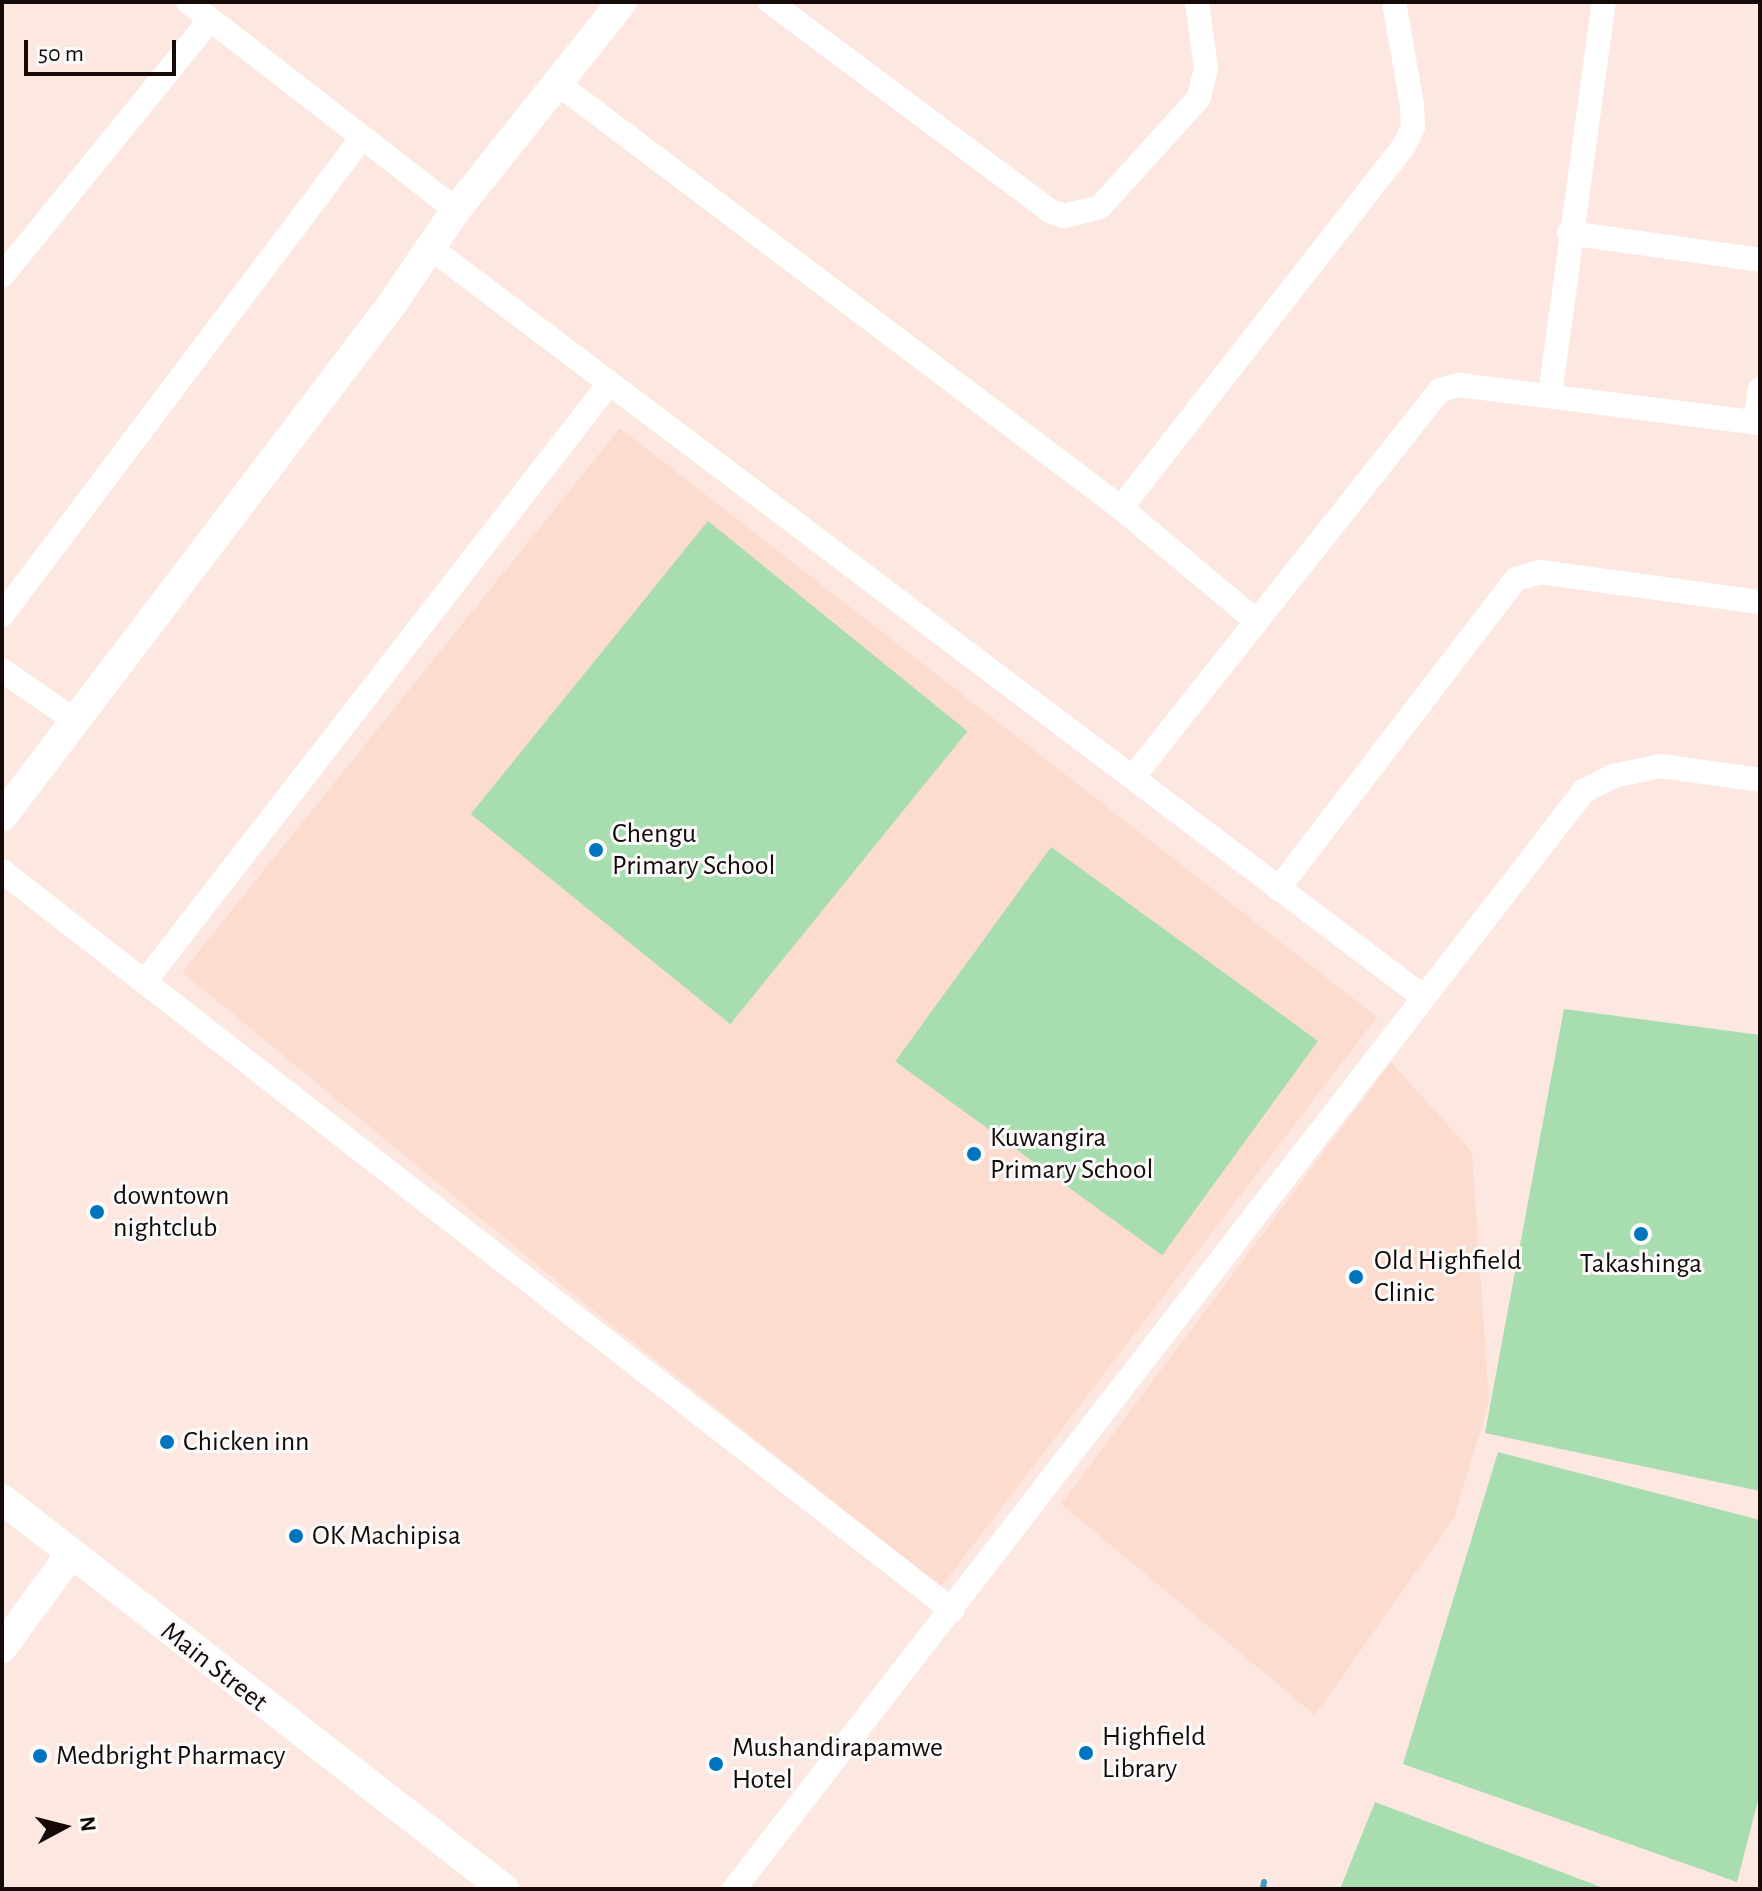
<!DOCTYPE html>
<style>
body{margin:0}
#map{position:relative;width:1762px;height:1891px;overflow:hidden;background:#fde8e1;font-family:"Alegreya Sans",sans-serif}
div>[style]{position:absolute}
.built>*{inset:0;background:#fddcd0}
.green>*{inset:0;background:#a7ddaf;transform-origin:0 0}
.stream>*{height:6px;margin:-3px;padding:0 3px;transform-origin:3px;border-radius:3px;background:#3d9bc1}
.minor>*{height:24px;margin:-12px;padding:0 12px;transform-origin:12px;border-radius:12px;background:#fff}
.tertiary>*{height:30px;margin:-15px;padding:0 15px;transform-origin:15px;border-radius:15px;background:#fff}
.dots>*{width:22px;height:22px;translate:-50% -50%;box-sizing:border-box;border:4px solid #fafafa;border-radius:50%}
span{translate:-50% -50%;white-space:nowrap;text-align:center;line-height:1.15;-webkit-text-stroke:6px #fafafa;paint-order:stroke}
.poi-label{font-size:28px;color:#150a07}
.left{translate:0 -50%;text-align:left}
.street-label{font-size:28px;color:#150a07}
.frame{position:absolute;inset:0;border:4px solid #150a07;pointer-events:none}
.north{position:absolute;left:24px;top:1787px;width:80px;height:80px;-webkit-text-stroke:6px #fafafa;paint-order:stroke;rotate:83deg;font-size:22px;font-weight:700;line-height:32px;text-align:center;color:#150a07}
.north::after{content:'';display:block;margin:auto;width:28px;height:36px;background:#150a07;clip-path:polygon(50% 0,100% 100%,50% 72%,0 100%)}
.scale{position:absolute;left:24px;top:40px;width:152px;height:36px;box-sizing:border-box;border:4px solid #150a07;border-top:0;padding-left:10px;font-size:24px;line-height:28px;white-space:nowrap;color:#150a07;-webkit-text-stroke:6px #fafafa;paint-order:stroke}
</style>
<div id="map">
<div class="built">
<i style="clip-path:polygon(620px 428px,1377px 1017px,941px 1587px,570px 1292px,182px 972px)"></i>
<i style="clip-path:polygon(1391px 1062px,1472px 1152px,1489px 1401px,1454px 1518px,1315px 1715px,1061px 1504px)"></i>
</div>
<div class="green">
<i style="left:708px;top:521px;width:334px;height:377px;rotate:39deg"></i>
<i style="left:1051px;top:847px;width:330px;height:265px;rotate:36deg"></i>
<i style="clip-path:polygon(1564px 1009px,1760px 1035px,1760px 1491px,1485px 1433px)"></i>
<i style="clip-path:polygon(1498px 1452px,1760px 1520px,1760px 1793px,1737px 1882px,1403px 1764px)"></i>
<i style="clip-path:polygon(1375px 1802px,1606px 1889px,1340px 1889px)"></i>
</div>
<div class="stream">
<i style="left:1263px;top:1889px;width:7px;rotate:-82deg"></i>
</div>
<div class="minor">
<i style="left:188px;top:2px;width:339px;rotate:37.8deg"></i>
<i style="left:770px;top:2px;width:352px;rotate:36.7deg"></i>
<i style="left:1052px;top:212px;width:13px;rotate:18deg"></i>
<i style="left:1064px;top:216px;width:37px;rotate:-14deg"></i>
<i style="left:1100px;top:207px;width:147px;rotate:-47.8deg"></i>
<i style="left:1199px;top:98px;width:31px;rotate:-77deg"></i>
<i style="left:1206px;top:68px;width:67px;rotate:-97.8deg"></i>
<i style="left:557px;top:83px;width:706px;rotate:37deg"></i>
<i style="left:1121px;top:508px;width:175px;rotate:39.9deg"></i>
<i style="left:1569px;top:233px;width:193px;rotate:8deg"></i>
<i style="left:432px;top:249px;width:1240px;rotate:37.04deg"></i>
<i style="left:2px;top:276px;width:330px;rotate:-50.9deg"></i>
<i style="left:1550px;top:395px;width:397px;rotate:-82.2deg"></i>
<i style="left:1755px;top:423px;width:34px;rotate:-82deg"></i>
<i style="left:1121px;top:508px;width:459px;rotate:-52deg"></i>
<i style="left:1404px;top:146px;width:21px;rotate:-65deg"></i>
<i style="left:1413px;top:127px;width:22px;rotate:-93deg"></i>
<i style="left:1412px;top:105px;width:105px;rotate:-99.9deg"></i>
<i style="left:2px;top:615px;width:596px;rotate:-52.98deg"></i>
<i style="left:2px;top:670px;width:88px;rotate:34.8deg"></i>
<i style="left:1134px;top:776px;width:493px;rotate:-51.6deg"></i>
<i style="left:1440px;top:390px;width:20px;rotate:-15deg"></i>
<i style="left:1459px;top:385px;width:303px;rotate:7.2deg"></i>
<i style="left:2px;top:871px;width:1204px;rotate:37.88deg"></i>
<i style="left:1278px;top:889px;width:391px;rotate:-52.5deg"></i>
<i style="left:1516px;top:579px;width:25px;rotate:-16deg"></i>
<i style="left:1540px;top:572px;width:222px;rotate:7.8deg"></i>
<i style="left:146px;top:980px;width:753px;rotate:-52.17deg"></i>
<i style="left:734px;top:1889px;width:1389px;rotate:-52.26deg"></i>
<i style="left:1584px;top:791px;width:33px;rotate:-27deg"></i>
<i style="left:1613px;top:776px;width:49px;rotate:-11.8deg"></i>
<i style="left:1661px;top:766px;width:100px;rotate:8deg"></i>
</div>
<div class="tertiary">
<i style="left:2px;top:817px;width:644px;rotate:-52.76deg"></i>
<i style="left:392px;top:304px;width:114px;rotate:-55.8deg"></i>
<i style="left:456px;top:210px;width:266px;rotate:-51.4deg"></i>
<i style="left:2px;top:1499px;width:636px;rotate:37.84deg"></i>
<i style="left:2px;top:1648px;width:115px;rotate:-53.8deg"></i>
</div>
<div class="dots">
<i style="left:596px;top:850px;background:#0075bf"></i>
<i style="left:974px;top:1154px;background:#0075bf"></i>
<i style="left:97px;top:1212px;background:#0075bf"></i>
<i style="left:1641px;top:1234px;background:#0075bf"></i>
<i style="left:1356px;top:1277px;background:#0075bf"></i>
<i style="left:167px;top:1442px;background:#0075bf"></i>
<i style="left:296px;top:1536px;background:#0075bf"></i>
<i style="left:1086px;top:1753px;background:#0075bf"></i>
<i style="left:40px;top:1756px;background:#0075bf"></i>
<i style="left:716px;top:1764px;background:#0075bf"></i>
</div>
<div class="poi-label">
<span class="left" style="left:612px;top:850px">Chengu<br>Primary School</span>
<span class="left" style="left:990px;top:1154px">Kuwangira<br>Primary School</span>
<span class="left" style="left:113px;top:1212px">downtown<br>nightclub</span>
<span class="left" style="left:1374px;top:1277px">Old Highfield<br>Clinic</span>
<span style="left:1641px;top:1264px">Takashinga</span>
<span class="left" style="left:183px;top:1442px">Chicken inn</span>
<span class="left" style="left:312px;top:1536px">OK Machipisa</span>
<span class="left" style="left:1102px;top:1753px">Highfield<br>Library</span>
<span class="left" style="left:732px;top:1764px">Mushandirapamwe<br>Hotel</span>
<span class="left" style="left:56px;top:1756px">Medbright Pharmacy</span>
</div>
<div class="street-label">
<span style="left:214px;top:1667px;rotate:38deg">Main Street</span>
</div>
<div class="frame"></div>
<div class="north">N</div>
<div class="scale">50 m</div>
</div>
